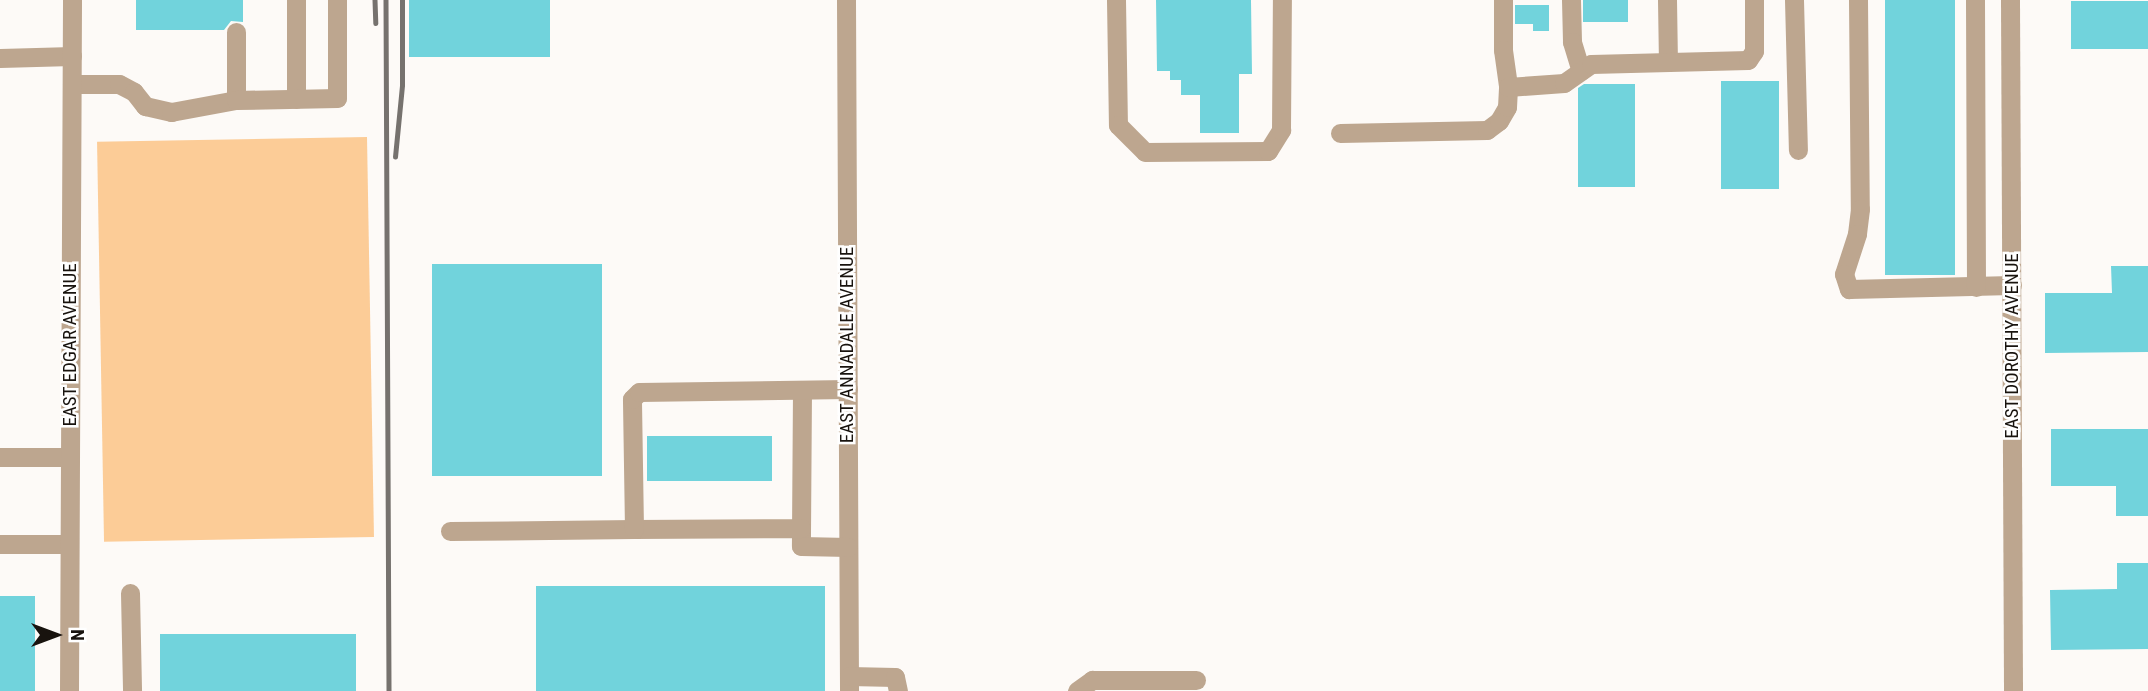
<!DOCTYPE html>
<style>
body{margin:0}
#map{position:relative;width:2148px;height:691px;overflow:hidden;background:#fdfaf7;font-family:"Roboto Condensed",sans-serif}
div>[style]{position:absolute}
.green>*{inset:0;background:#fccc97;transform-origin:0 0}
.building>*{inset:0;background:#71d3dc;transform-origin:0 0}
.minor>*{height:19px;margin:-9.5px;padding:0 9.5px;transform-origin:9.5px;border-radius:9.5px;background:#bda68f}
.rail>*{height:4.5px;margin:-2.25px;padding:0 2.25px;transform-origin:2.25px;border-radius:2.25px;background:#76726e}
span{translate:-50% -50%;white-space:nowrap;text-align:center;line-height:1.15;-webkit-text-stroke:5px #fff;paint-order:stroke}
.street-label{font-size:19px;color:#18130e}
.north{position:absolute;left:21px;top:600px;width:70px;height:70px;-webkit-text-stroke:5px #fff;paint-order:stroke;rotate:90deg;font-size:19px;font-weight:700;line-height:28px;text-align:center;color:#18130e}
.north::after{content:'';display:block;margin:auto;width:24px;height:32px;background:#18130e;clip-path:polygon(50% 0,100% 100%,50% 72%,0 100%)}
</style>
<div id="map">
<div class="green">
<i style="left:367px;top:137px;width:400px;height:270px;rotate:89deg"></i>
</div>
<div class="building">
<i style="clip-path:polygon(136px 0,243px 0,243px 22px,231px 21px,224px 30px,136px 30px)"></i>
<i style="left:409px;top:0;width:141px;height:57px"></i>
<i style="clip-path:polygon(1156px 0,1251px 0,1252px 74px,1239px 74px,1239px 133px,1200px 133px,1200px 95px,1181px 95px,1181px 80px,1170px 80px,1170px 71px,1157px 71px)"></i>
<i style="left:1583px;top:0;width:45px;height:22px"></i>
<i style="left:1885px;top:0;width:70px;height:275px"></i>
<i style="left:2071px;top:1px;width:77px;height:48px"></i>
<i style="clip-path:polygon(1515px 5px,1549px 5px,1549px 31px,1533px 31px,1533px 24px,1515px 24px)"></i>
<i style="left:1721px;top:81px;width:58px;height:108px"></i>
<i style="clip-path:polygon(1584px 84px,1635px 84px,1635px 187px,1578px 187px,1578px 88px)"></i>
<i style="left:602px;top:264px;width:212px;height:170px;rotate:90deg"></i>
<i style="clip-path:polygon(2111px 266px,2148px 266px,2148px 352px,2045px 353px,2045px 293px,2112px 293px)"></i>
<i style="clip-path:polygon(2051px 429px,2148px 429px,2148px 516px,2116px 516px,2116px 486px,2051px 486px)"></i>
<i style="left:647px;top:436px;width:125px;height:45px"></i>
<i style="clip-path:polygon(2117px 563px,2148px 563px,2148px 649px,2051px 650px,2050px 590px,2117px 589px)"></i>
<i style="left:825px;top:586px;width:105px;height:289px;rotate:90deg"></i>
<i style="left:0;top:596px;width:35px;height:95px"></i>
<i style="left:356px;top:634px;width:57px;height:196px;rotate:90deg"></i>
</div>
<div class="minor">
<i style="left:296px;top:0;width:99px;rotate:90deg"></i>
<i style="left:846px;top:0;width:691px;rotate:89.75deg"></i>
<i style="left:1116px;top:0;width:125px;rotate:89.1deg"></i>
<i style="left:1118px;top:125px;width:38px;rotate:45deg"></i>
<i style="left:1145px;top:152px;width:123px;rotate:-0.5deg"></i>
<i style="left:1268px;top:151px;width:25px;rotate:-58deg"></i>
<i style="left:1281px;top:130px;width:130px;rotate:-89.6deg"></i>
<i style="left:1503px;top:0;width:50px;rotate:90deg"></i>
<i style="left:1503px;top:50px;width:37px;rotate:82deg"></i>
<i style="left:1571px;top:0;width:42px;rotate:88.6deg"></i>
<i style="left:1572px;top:42px;width:30px;rotate:73deg"></i>
<i style="left:1667px;top:0;width:62px;rotate:89.1deg"></i>
<i style="left:1794px;top:0;width:150px;rotate:88.5deg"></i>
<i style="left:1858px;top:0;width:209px;rotate:89.5deg"></i>
<i style="left:1860px;top:209px;width:25px;rotate:97deg"></i>
<i style="left:1857px;top:234px;width:42px;rotate:108deg"></i>
<i style="left:1844px;top:274px;width:16px;rotate:72deg"></i>
<i style="left:1849px;top:289px;width:163px;rotate:-1.4deg"></i>
<i style="left:1975px;top:0;width:287px;rotate:89.8deg"></i>
<i style="left:2010px;top:0;width:691px;rotate:89.75deg"></i>
<i style="left:236px;top:32px;width:68px;rotate:90deg"></i>
<i style="left:0;top:58px;width:72px;rotate:-1.6deg"></i>
<i style="left:72px;top:84px;width:47px"></i>
<i style="left:119px;top:84px;width:17px;rotate:28deg"></i>
<i style="left:134px;top:92px;width:18px;rotate:52deg"></i>
<i style="left:145px;top:106px;width:27px;rotate:13deg"></i>
<i style="left:171px;top:112px;width:66px;rotate:-10.5deg"></i>
<i style="left:236px;top:100px;width:101px;rotate:-1.1deg"></i>
<i style="left:337px;top:98px;width:98px;rotate:-90deg"></i>
<i style="left:1340px;top:133px;width:147px;rotate:-1.2deg"></i>
<i style="left:1487px;top:130px;width:15px;rotate:-37deg"></i>
<i style="left:1499px;top:121px;width:16px;rotate:-60deg"></i>
<i style="left:1507px;top:107px;width:20px;rotate:-87deg"></i>
<i style="left:1508px;top:87px;width:56px;rotate:-4.1deg"></i>
<i style="left:1564px;top:83px;width:33px;rotate:-35deg"></i>
<i style="left:1591px;top:64px;width:157px;rotate:-1.5deg"></i>
<i style="left:1748px;top:60px;width:11px;rotate:-56deg"></i>
<i style="left:1754px;top:51px;width:51px;rotate:-90deg"></i>
<i style="left:802px;top:390px;width:156px;rotate:90.4deg"></i>
<i style="left:801px;top:546px;width:47px;rotate:1.2deg"></i>
<i style="left:0;top:457px;width:70px"></i>
<i style="left:634px;top:529px;width:167px;rotate:-0.3deg"></i>
<i style="left:450px;top:531px;width:184px;rotate:-0.6deg"></i>
<i style="left:634px;top:529px;width:130px;rotate:-90.9deg"></i>
<i style="left:632px;top:399px;width:10px;rotate:-45deg"></i>
<i style="left:639px;top:392px;width:209px;rotate:-0.8deg"></i>
<i style="left:0;top:544px;width:69px"></i>
<i style="left:130px;top:593px;width:98px;rotate:88.8deg"></i>
<i style="left:849px;top:676px;width:46px;rotate:1.2deg"></i>
<i style="left:895px;top:677px;width:14px;rotate:78deg"></i>
<i style="left:69px;top:691px;width:691px;rotate:-89.75deg"></i>
<i style="left:1077px;top:691px;width:19px;rotate:-36deg"></i>
<i style="left:1092px;top:680px;width:104px"></i>
</div>
<div class="rail">
<i style="left:375px;top:0;width:23px;rotate:88deg"></i>
<i style="left:386px;top:0;width:691px;rotate:89.75deg"></i>
<i style="left:395px;top:157px;width:72px;rotate:-84.4deg"></i>
<i style="left:402px;top:85px;width:85px;rotate:-90deg"></i>
</div>
<div class="street-label">
<span style="left:70px;top:345px;rotate:-90deg">EAST EDGAR AVENUE</span>
<span style="left:847px;top:345px;rotate:-90deg">EAST ANNADALE AVENUE</span>
<span style="left:2012px;top:346px;rotate:-90deg">EAST DOROTHY AVENUE</span>
</div>
<div class="north">N</div>
</div>
